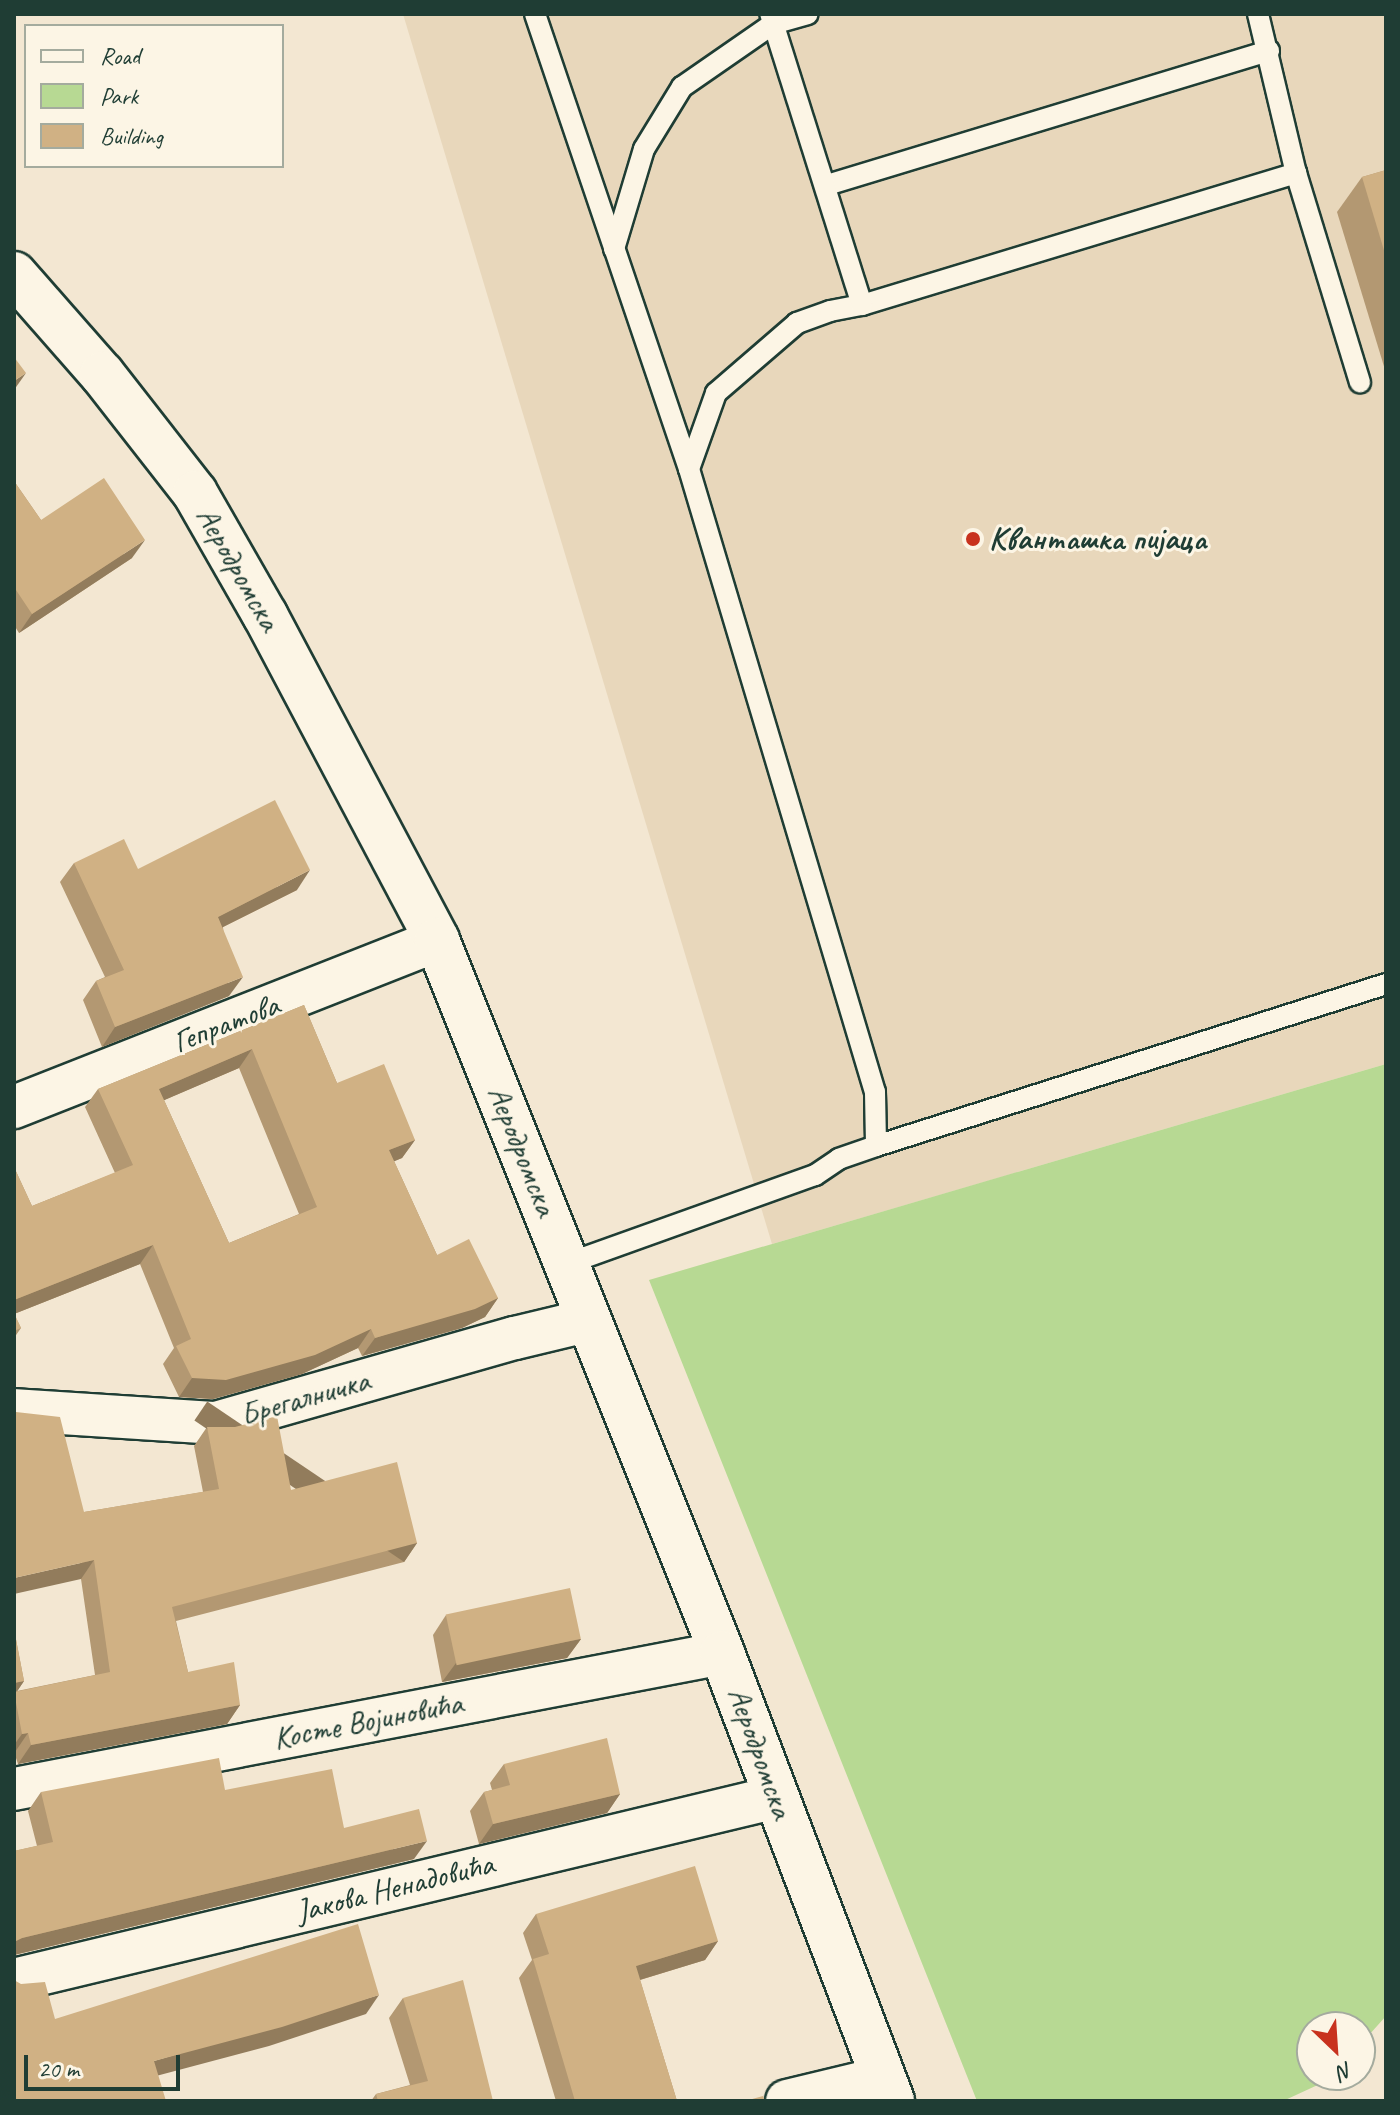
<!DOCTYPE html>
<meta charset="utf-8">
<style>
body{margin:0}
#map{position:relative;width:1400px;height:2115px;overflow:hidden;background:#f3e7d2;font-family:Caveat,sans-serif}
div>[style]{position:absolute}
.built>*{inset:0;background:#e8d7bb}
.green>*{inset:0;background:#b7d993}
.roads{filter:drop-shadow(2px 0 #1f3d34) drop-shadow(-2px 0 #1f3d34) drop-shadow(0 2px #1f3d34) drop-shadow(0 -2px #1f3d34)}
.lane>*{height:20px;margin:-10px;padding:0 10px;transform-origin:10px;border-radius:10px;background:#fcf5e5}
.street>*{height:42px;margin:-21px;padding:0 21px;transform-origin:21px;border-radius:21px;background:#fcf5e5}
.secondary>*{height:44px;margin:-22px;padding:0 22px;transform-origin:22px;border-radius:22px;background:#fcf5e5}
.wall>*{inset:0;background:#b39872}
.shaded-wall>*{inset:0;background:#927c5c;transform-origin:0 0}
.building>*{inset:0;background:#d0b184;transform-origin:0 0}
.dots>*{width:22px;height:22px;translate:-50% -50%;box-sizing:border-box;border:4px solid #fcf5e5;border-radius:50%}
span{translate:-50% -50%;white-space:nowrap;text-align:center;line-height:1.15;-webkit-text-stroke:6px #fcf5e5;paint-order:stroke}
.poi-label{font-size:32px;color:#1f3d34;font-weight:700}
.left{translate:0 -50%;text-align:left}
.street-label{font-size:32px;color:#1f3d34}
.frame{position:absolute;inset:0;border:16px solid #1f3d34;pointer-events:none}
.legend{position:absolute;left:24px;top:24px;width:260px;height:144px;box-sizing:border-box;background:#fcf5e5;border:2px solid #a4ab9e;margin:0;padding:10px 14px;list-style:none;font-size:24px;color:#1f3d34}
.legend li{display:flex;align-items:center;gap:16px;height:40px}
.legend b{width:40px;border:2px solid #a4ab9e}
.north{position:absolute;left:1296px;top:2011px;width:80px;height:80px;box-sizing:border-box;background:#fcf5e5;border:2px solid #a4ab9e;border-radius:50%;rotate:155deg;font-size:22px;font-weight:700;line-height:32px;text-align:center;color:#1f3d34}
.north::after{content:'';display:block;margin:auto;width:28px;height:36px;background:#c8321e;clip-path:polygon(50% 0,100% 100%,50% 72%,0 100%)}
.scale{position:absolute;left:24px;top:2055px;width:156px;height:36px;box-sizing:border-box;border:4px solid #1f3d34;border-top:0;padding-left:10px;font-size:24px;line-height:28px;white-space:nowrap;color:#1f3d34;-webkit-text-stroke:6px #fcf5e5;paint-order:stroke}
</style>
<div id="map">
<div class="built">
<i style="clip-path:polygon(403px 14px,1386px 14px,1386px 1064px,772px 1244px)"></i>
</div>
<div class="green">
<i style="clip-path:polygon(1386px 1064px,1386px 2016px,1360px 2045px,1360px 2027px,1312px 2027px,1312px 2075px,1330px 2075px,1322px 2083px,1283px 2101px,977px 2101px,649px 1280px)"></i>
</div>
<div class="roads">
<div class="lane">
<i style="left:535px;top:14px;width:480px;rotate:71.3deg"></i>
<i style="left:689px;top:469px;width:650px;rotate:73.38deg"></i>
<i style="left:875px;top:1092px;width:54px;rotate:88.9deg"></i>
<i style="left:876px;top:1146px;width:39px;rotate:161deg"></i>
<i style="left:839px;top:1159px;width:29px;rotate:146deg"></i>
<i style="left:815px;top:1175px;width:263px;rotate:160.3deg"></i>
<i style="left:1258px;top:14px;width:163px;rotate:76.6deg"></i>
<i style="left:1296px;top:173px;width:219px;rotate:73deg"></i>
<i style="left:827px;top:185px;width:462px;rotate:-16.9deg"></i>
<i style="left:614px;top:249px;width:104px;rotate:-73.3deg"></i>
<i style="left:644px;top:149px;width:73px;rotate:-58.5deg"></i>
<i style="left:682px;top:87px;width:111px;rotate:-34.7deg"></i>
<i style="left:773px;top:24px;width:36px;rotate:-16deg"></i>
<i style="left:862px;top:305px;width:454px;rotate:-16.9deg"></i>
<i style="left:689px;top:469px;width:81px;rotate:-70.4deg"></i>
<i style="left:716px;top:393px;width:107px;rotate:-40.8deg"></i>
<i style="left:797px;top:323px;width:35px;rotate:-20deg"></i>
<i style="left:830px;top:311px;width:33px;rotate:-11deg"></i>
<i style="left:862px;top:305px;width:305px;rotate:-107.5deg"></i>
<i style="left:876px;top:1146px;width:535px;rotate:-17.62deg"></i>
</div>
<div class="street">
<i style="left:14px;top:1107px;width:455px;rotate:-21.5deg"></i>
<i style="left:14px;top:1410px;width:202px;rotate:3.7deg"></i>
<i style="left:216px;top:1423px;width:311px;rotate:-15.9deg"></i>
<i style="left:515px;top:1338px;width:77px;rotate:-13.5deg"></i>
<i style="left:14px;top:1789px;width:721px;rotate:-10.87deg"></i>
<i style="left:14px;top:1980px;width:784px;rotate:-13.5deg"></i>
<i style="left:787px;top:2101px;width:99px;rotate:-13.5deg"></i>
</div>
<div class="secondary">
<i style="left:14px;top:274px;width:133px;rotate:48.7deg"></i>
<i style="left:102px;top:374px;width:151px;rotate:52deg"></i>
<i style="left:195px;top:493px;width:141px;rotate:60.2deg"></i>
<i style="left:265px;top:615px;width:368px;rotate:62.1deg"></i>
<i style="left:437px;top:940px;width:768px;rotate:68.21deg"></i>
<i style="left:722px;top:1653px;width:479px;rotate:69.2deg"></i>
</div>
</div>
<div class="wall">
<i style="clip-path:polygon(1386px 170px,1386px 373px,1337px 212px,1362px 177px)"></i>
<i style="clip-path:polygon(14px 481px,41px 520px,132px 558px,19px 633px,14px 625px)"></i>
<i style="clip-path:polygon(74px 863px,138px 869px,297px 890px,223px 927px,229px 996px,102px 1047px,83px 1000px,96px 981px,105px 977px,60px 882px)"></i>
<i style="clip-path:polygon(evenodd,304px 1005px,337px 1083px,415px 1140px,402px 1158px,394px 1161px,437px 1255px,498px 1298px,485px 1317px,462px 1328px,362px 1356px,358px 1348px,302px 1374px,213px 1399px,179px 1397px,163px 1364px,174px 1348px,140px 1264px,14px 1314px,21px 1328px,14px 1338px,14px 1167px,32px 1206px,115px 1173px,85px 1107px,98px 1089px,304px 1005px,239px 1068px,299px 1214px,229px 1243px,164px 1100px,239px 1068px)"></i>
<i style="clip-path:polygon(207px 1427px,291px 1490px,417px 1543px,404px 1562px,176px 1621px,188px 1672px,240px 1705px,227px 1724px,18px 1764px,14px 1752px,14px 1629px,24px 1681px,17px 1691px,95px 1675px,81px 1579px,84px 1512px,203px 1492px,194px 1446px)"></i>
<i style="clip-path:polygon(446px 1615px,581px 1639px,567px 1658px,442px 1682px,433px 1635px)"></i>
<i style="clip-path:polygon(504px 1764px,620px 1794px,607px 1813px,479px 1844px,470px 1811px,484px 1792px,492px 1790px,490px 1783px)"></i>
<i style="clip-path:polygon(225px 1790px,344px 1828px,414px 1859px,14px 1955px,14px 1851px,37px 1846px,28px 1811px,41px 1792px)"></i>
<i style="clip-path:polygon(536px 1914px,718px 1941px,705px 1960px,640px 1980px,677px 2101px,556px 2101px,519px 1978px,532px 1960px,523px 1933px)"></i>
<i style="clip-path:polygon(403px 1998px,493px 2101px,371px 2101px,376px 2094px,410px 2085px,389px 2018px)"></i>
</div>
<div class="shaded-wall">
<i style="clip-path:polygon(26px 373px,14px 390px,14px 381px)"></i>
<i style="clip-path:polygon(145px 540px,132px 558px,19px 633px,32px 614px)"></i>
<i style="clip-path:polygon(310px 870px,297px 890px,205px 936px,218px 917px)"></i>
<i style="clip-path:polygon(243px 977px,229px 996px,102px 1047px,115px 1027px)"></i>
<i style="clip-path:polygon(252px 1049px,239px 1068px,146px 1108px,159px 1089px)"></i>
<i style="clip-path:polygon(415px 1140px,402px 1158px,376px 1169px,389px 1150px)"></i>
<i style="clip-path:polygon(153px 1245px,140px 1264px,14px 1314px,14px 1300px)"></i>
<i style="clip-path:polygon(498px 1298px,485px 1317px,462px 1328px,362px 1356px,375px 1338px)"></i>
<i style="clip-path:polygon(371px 1329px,358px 1348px,302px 1374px,213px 1399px,179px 1397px,192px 1378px)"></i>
<i style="left:417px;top:1543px;width:23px;height:253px;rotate:124deg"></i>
<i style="clip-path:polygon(94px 1560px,81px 1579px,14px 1594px,14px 1578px)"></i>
<i style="clip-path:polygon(581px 1639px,567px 1658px,442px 1682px,456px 1663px)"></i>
<i style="clip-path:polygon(24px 1681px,14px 1696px,14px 1683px)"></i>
<i style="clip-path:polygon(240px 1705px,227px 1724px,18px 1764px,31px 1745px)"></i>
<i style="clip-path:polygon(28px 1733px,15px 1752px,14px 1752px,14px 1745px,22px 1734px)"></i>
<i style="clip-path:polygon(620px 1794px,607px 1813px,479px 1844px,493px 1824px)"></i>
<i style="clip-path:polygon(427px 1841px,414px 1859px,14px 1955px,14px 1942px,22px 1938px)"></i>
<i style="clip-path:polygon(718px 1941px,705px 1960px,623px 1985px,636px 1966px)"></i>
<i style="clip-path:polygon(379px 1995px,366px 2014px,269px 2046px,141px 2080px,154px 2061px)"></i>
</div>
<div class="building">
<i style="clip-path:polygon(1386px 170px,1386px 257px,1362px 177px)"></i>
<i style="clip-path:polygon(14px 357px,26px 373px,14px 381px)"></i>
<i style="clip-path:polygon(104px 478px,145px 540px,32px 614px,14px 587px,14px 481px,41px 520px)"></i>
<i style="clip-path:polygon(275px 800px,310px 870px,218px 917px,243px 977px,115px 1027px,96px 981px,124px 970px,74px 863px,124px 839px,138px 869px)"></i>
<i style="clip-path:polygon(evenodd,304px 1005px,337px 1083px,384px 1064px,415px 1140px,389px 1150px,437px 1255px,469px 1239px,498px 1298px,475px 1309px,375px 1338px,371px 1329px,315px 1355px,226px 1380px,192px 1378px,176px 1346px,191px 1339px,153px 1245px,14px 1300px,14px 1167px,32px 1206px,133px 1165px,98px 1089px,304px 1005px,252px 1049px,317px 1207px,229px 1243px,159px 1089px,252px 1049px)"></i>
<i style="clip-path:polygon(14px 1313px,21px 1328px,14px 1331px)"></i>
<i style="clip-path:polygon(16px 1412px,60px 1417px,84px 1512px,219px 1489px,207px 1427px,235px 1427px,277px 1416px,291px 1490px,397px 1462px,417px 1543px,172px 1607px,188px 1672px,234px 1662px,240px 1705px,31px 1745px,28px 1733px,22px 1734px,14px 1692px,110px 1672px,94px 1560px,14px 1578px,14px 1413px)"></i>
<i style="left:570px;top:1588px;width:52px;height:127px;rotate:78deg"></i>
<i style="clip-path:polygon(14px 1629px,24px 1681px,14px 1683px)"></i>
<i style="clip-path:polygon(607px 1738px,620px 1794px,493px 1824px,484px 1792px,510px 1785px,504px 1764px)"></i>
<i style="clip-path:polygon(219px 1758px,225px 1790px,332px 1769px,344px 1828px,419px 1809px,427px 1841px,22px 1938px,14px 1942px,14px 1851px,53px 1842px,41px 1792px)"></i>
<i style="clip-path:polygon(695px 1866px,718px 1941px,636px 1966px,677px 2101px,575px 2101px,533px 1959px,549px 1954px,536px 1914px)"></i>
<i style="clip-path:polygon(358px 1924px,379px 1995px,282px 2027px,154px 2061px,166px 2101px,14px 2101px,14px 1980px,21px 1984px,45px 1982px,55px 2019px)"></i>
<i style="clip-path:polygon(463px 1980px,493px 2101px,378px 2101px,376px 2094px,428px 2081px,403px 1998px)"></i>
<i style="clip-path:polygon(763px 2096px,765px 2101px,745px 2101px)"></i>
</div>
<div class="dots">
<i style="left:973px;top:539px;background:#c8321e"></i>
</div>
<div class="poi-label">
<span class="left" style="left:989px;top:539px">Кванташка пијаца</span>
</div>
<div class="street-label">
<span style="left:238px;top:569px;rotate:60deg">Аеродромска</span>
<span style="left:226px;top:1024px;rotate:-21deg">Гепратова</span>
<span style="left:522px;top:1151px;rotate:68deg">Аеродромска</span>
<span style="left:305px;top:1398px;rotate:-16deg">Брегалничка</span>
<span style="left:368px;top:1721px;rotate:-11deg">Косте Војиновића</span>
<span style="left:760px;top:1753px;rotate:70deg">Аеродромска</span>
<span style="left:395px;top:1888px;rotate:-14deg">Јакова Ненадовића</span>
</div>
<div class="frame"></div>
<ul class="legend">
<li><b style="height:10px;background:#fcf5e5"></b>Road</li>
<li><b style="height:22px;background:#b7d993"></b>Park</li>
<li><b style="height:22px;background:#d0b184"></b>Building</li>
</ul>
<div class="north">N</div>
<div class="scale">20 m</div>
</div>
